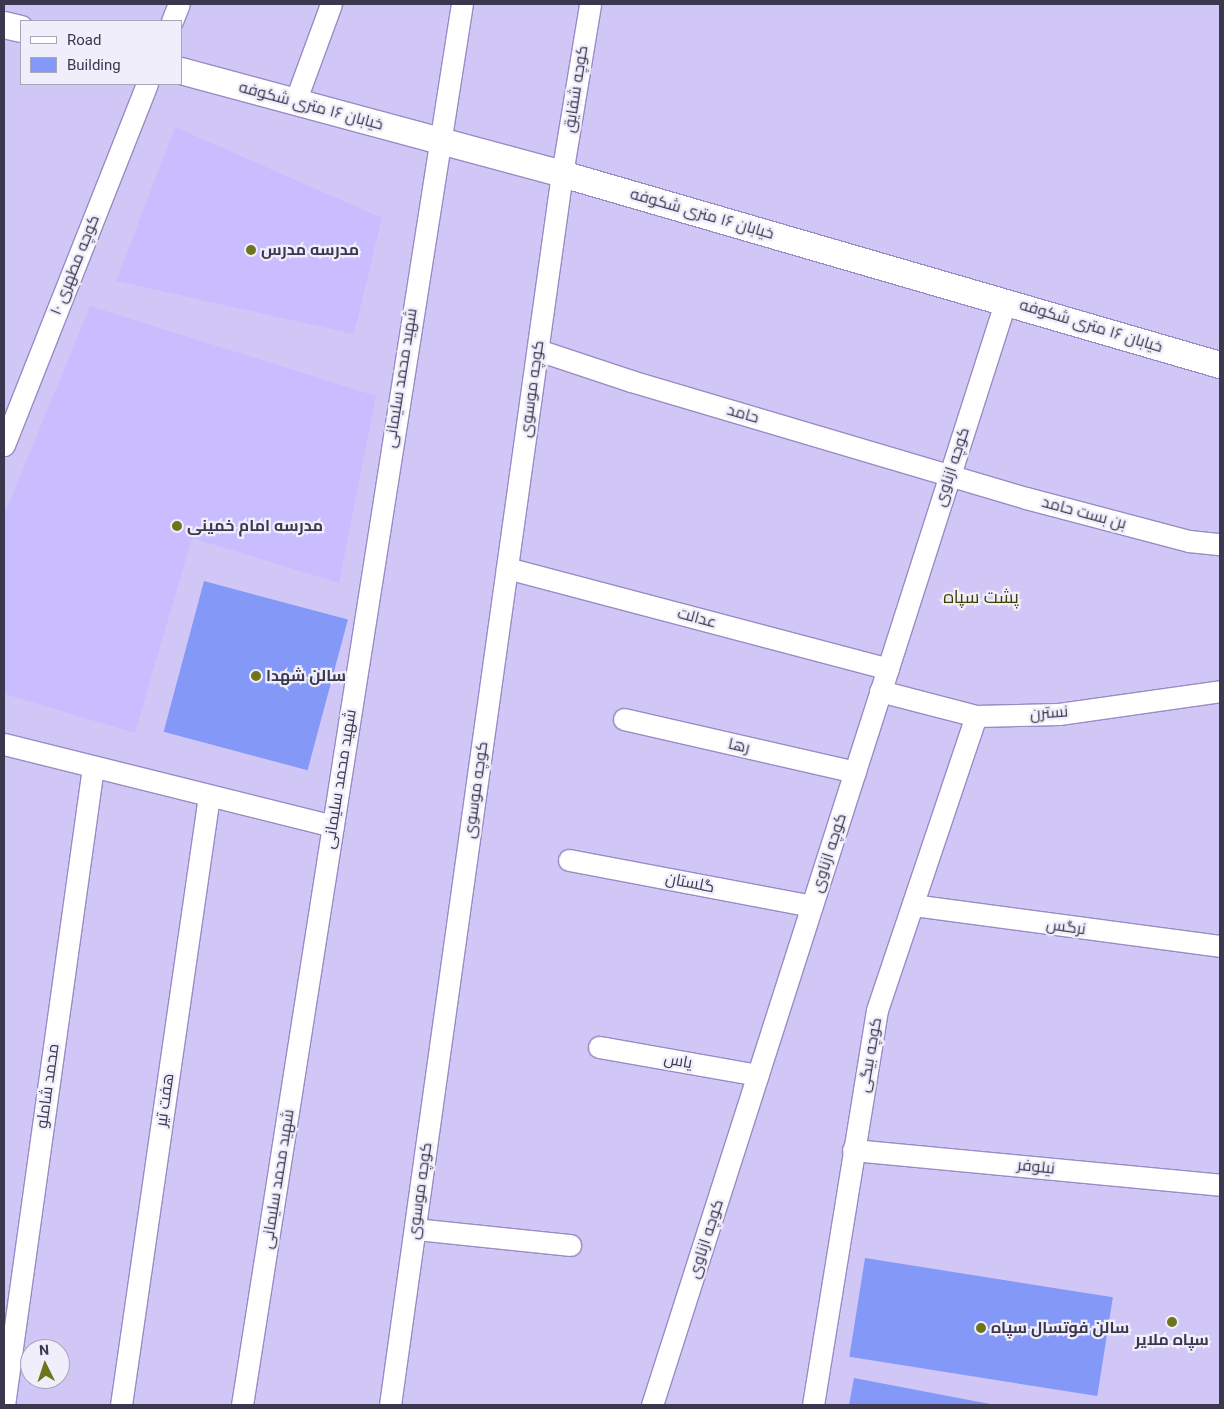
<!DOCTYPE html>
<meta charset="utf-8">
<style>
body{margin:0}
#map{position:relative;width:1224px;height:1409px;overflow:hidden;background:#d0c7f7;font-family:Roboto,Cairo,sans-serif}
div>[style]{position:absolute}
.built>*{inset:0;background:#cabdff}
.building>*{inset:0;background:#8498f7;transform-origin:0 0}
.roads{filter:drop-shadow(1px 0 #978cc4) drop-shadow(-1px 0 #978cc4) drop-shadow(0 1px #978cc4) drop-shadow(0 -1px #978cc4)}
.minor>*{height:21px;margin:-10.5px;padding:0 10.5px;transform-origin:10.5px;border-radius:10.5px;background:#fff}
.tertiary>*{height:26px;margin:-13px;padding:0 13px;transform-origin:13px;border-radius:13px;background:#fff}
.dots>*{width:14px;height:14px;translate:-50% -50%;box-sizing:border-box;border:2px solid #f0eefa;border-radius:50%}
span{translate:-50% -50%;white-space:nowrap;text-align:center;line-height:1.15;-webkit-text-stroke:4.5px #f0eefa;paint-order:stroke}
.street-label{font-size:16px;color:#3b374f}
.poi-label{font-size:16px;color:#3b374f;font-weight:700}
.left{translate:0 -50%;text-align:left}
.neighbourhood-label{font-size:18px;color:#3b3f00}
.frame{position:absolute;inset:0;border:5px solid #3b374f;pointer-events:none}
.legend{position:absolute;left:20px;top:20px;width:162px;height:65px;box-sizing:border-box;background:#f0eefa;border:1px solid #a8a5b6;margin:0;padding:6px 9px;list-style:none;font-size:15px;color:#3b374f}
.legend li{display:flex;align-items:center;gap:10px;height:25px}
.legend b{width:25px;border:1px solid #a8a5b6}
.north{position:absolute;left:20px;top:1339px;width:50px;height:50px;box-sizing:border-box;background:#f0eefa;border:1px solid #a8a5b6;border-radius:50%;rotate:356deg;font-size:14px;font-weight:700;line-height:20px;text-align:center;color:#3b374f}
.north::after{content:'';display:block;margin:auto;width:18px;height:22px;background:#6f741c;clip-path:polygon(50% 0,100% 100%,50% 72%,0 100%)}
</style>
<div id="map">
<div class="built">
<i style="clip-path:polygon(175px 127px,382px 218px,354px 334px,116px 281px)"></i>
<i style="clip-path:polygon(90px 306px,376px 396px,339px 583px,192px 538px,135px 733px,4px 694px,4px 515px)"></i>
</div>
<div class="building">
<i style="left:204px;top:581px;width:149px;height:156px;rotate:15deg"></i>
<i style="left:865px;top:1258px;width:251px;height:100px;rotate:9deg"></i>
<i style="clip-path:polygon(854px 1378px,990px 1404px,990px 1405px,849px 1405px)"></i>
</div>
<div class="roads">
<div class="minor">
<i style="left:172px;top:21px;width:18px;rotate:-68deg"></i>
<i style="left:295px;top:102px;width:104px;rotate:-69.8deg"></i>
<i style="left:538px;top:350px;width:98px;rotate:18.4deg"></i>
<i style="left:631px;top:381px;width:412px;rotate:16.5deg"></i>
<i style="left:1026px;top:498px;width:169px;rotate:14.8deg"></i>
<i style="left:1189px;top:541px;width:31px;rotate:6deg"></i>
<i style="left:4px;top:445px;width:388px;rotate:-68.4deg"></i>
<i style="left:507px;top:568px;width:394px;rotate:14.8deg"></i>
<i style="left:880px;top:691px;width:99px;rotate:14.6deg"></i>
<i style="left:976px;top:716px;width:83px;rotate:-1.4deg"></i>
<i style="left:1059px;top:714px;width:163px;rotate:-8.1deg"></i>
<i style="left:624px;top:719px;width:237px;rotate:12.9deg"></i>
<i style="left:4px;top:744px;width:339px;rotate:14deg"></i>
<i style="left:569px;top:860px;width:247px;rotate:10.7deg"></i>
<i style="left:913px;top:905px;width:310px;rotate:7.6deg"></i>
<i style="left:599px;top:1047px;width:161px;rotate:10deg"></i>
<i style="left:853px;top:1150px;width:369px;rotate:5.4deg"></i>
<i style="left:415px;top:1229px;width:156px;rotate:5.9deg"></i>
<i style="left:4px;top:1405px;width:644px;rotate:-82.06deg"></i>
<i style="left:121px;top:1405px;width:615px;rotate:-81.78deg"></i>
<i style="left:242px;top:1405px;width:1418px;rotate:-81.08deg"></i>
<i style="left:390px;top:1405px;width:1243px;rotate:-82.05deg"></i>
<i style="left:562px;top:174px;width:172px;rotate:-80.6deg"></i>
<i style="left:652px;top:1405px;width:1160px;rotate:-72.24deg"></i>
<i style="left:813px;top:1405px;width:400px;rotate:-80.8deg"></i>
<i style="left:877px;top:1010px;width:310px;rotate:-71.4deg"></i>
</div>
<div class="tertiary">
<i style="left:4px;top:25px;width:17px;rotate:13deg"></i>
<i style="left:181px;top:71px;width:395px;rotate:15.1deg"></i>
<i style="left:562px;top:174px;width:685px;rotate:16.19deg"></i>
</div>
</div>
<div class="dots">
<i style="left:251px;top:250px;background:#6f741c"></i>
<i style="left:177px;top:526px;background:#6f741c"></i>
<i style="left:256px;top:676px;background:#6f741c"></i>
<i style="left:1172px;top:1322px;background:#6f741c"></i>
<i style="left:981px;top:1328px;background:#6f741c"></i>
</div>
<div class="street-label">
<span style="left:576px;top:89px;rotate:-81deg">کوچه شقایق</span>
<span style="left:311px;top:106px;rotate:15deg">خیابان ۱۶ متری شکوفه</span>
<span style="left:702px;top:214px;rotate:16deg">خیابان ۱۶ متری شکوفه</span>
<span style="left:75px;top:265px;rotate:-68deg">کوچه مطهری ۱۰</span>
<span style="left:1091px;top:326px;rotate:17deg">خیابان ۱۶ متری شکوفه</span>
<span style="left:401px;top:378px;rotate:-81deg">شهید محمد سلیمانی</span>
<span style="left:532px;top:389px;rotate:-82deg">کوچه موسوی</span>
<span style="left:743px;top:414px;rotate:16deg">حامد</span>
<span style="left:952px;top:467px;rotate:-72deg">کوچه ازناوی</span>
<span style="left:1084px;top:513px;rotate:15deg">بن بست حامد</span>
<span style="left:697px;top:618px;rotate:15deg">عدالت</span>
<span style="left:1049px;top:713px;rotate:-4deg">نسترن</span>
<span style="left:739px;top:746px;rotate:13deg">رها</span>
<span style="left:340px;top:779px;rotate:-81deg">شهید محمد سلیمانی</span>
<span style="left:476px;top:790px;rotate:-82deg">کوچه موسوی</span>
<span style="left:829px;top:853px;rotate:-72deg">کوچه ازناوی</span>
<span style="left:690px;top:883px;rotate:11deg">گلستان</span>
<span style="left:1066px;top:927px;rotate:8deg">نرگس</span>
<span style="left:870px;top:1055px;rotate:-80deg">کوچه بیگی</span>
<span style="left:678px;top:1061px;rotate:10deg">یاس</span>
<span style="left:48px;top:1086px;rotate:-82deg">محمد شاملو</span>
<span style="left:165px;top:1100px;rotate:-82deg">هفت تیر</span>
<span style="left:1036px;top:1167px;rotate:6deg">نیلوفر</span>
<span style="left:278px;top:1179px;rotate:-81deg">شهید محمد سلیمانی</span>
<span style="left:420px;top:1191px;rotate:-82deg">کوچه موسوی</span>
<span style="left:706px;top:1239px;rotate:-72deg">کوچه ازناوی</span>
</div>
<div class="poi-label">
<span class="left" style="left:261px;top:250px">مدرسه مدرس</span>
<span class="left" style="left:187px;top:526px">مدرسه امام خمینی</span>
<span class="left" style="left:266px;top:676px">سالن شهدا</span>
<span class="left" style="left:991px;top:1328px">سالن فوتسال سپاه</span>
<span style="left:1172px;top:1340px">سپاه ملایر</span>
</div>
<div class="neighbourhood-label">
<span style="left:981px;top:597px">پشت سپاه</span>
</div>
<div class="frame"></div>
<ul class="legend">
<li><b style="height:6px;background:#fff"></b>Road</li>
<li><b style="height:14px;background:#8498f7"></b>Building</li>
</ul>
<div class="north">N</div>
</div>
